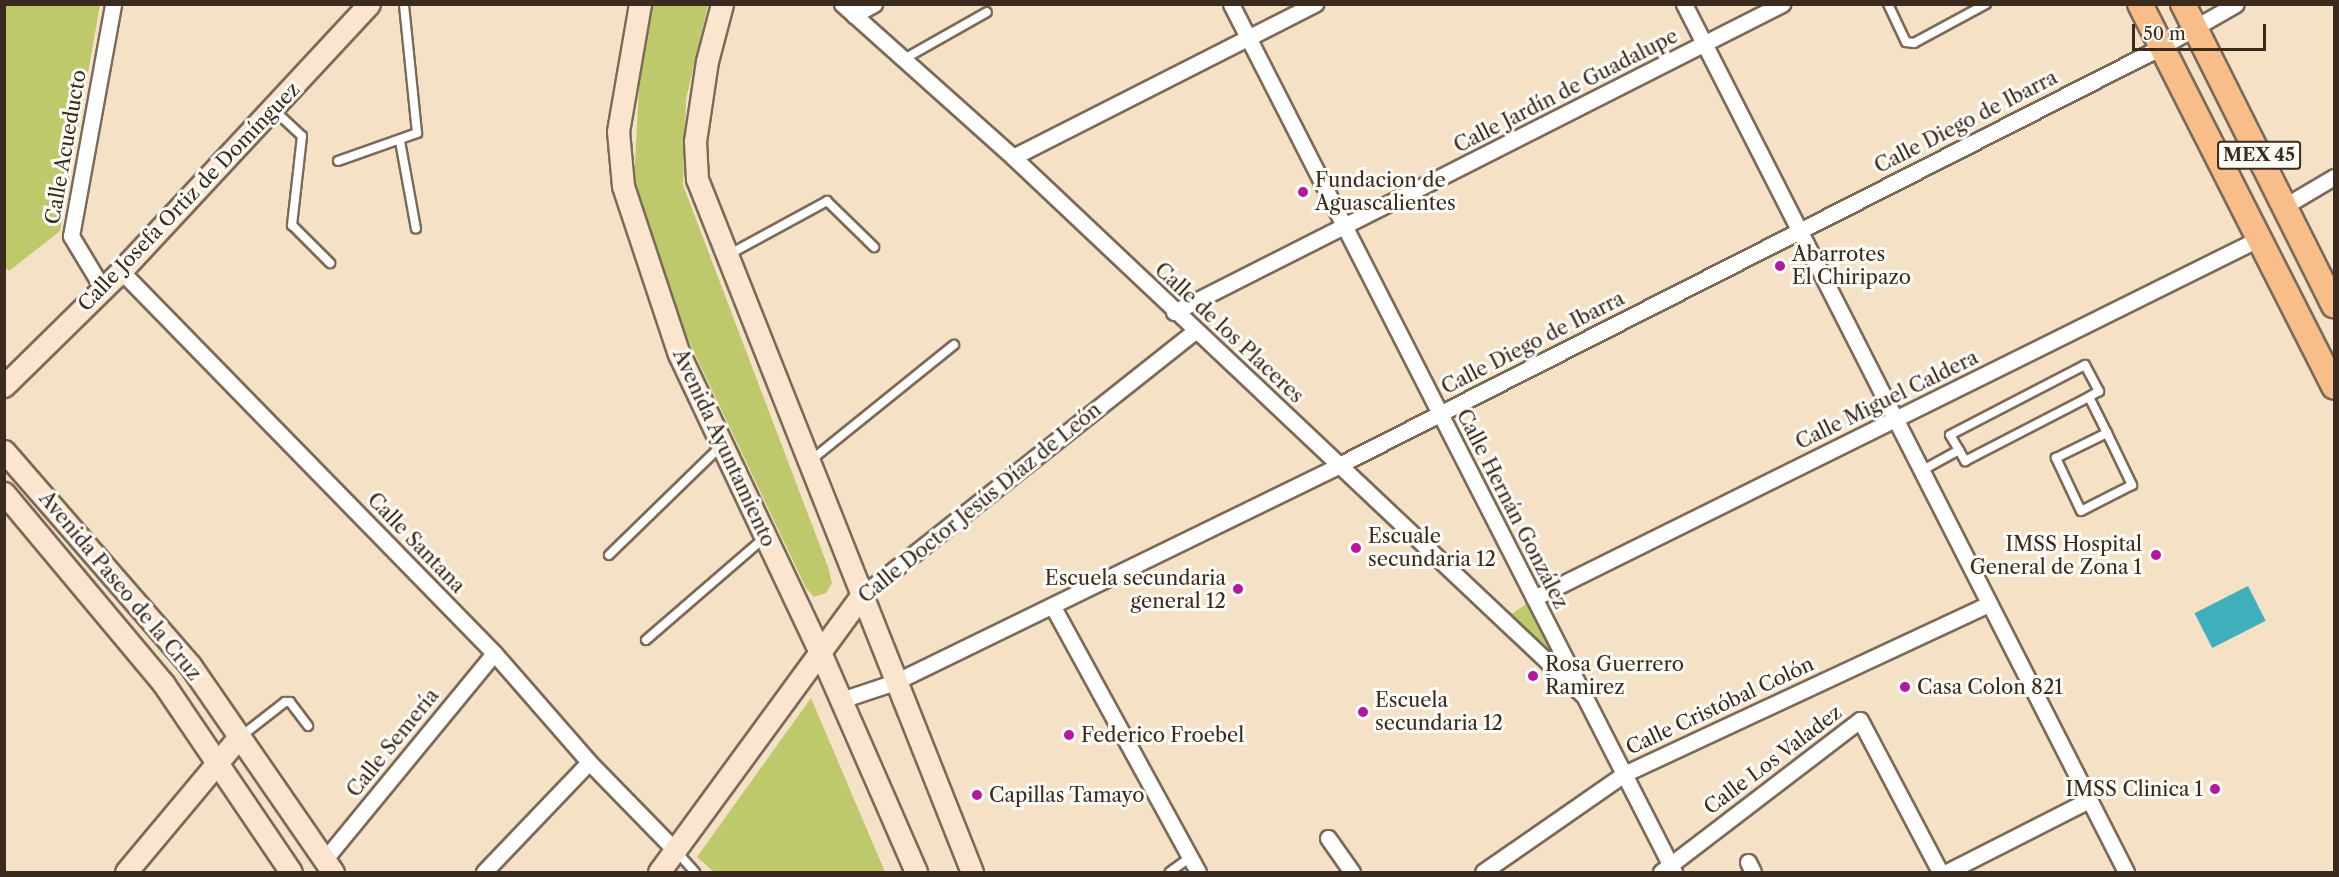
<!DOCTYPE html>
<meta charset="utf-8">
<style>
body{margin:0}
#map{position:relative;width:2339px;height:877px;overflow:hidden;background:#f5e1c6;font-family:"Libre Caslon Text",serif}
div>[style]{position:absolute}
.green>*{inset:0;background:#bdc96b}
.water>*{inset:0;background:#40afbd;transform-origin:0 0}
.roads{filter:drop-shadow(2px 0 #7c6a59) drop-shadow(-2px 0 #7c6a59) drop-shadow(0 2px #7c6a59) drop-shadow(0 -2px #7c6a59)}
.lane>*{height:8px;margin:-4px;padding:0 4px;transform-origin:4px;border-radius:4px;background:#fff}
.street>*{height:15px;margin:-7.5px;padding:0 7.5px;transform-origin:7.5px;border-radius:7.5px;background:#fff}
.secondary>*{height:21px;margin:-10.5px;padding:0 10.5px;transform-origin:10.5px;border-radius:10.5px;background:#fce5cf}
.primary>*{height:24px;margin:-12px;padding:0 12px;transform-origin:12px;border-radius:12px;background:#f8bd88}
.dots>*{width:16px;height:16px;translate:-50% -50%;box-sizing:border-box;border:3px solid #fdfcf7;border-radius:50%}
span{translate:-50% -50%;white-space:nowrap;text-align:center;line-height:1.15;-webkit-text-stroke:6px #fdfcf7;paint-order:stroke}
.shield-label span{padding:2px 4px;background:#fdfcf7;border:2px solid;border-radius:4px;-webkit-text-stroke-width:0}
.shield-label{font-size:18px;color:#3b2a1e;font-weight:700}
.street-label{font-size:20px;color:#3b2a1e}
.poi-label{font-size:20px;color:#3b2a1e}
.left{translate:0 -50%;text-align:left}
.right{translate:-100% -50%;text-align:right}
.frame{position:absolute;inset:0;border:6px solid #3b2a1e;pointer-events:none}
.scale{position:absolute;left:2132px;top:24px;width:134px;height:27px;box-sizing:border-box;border:3px solid #3b2a1e;border-top:0;padding-left:8px;font-size:18px;line-height:21px;white-space:nowrap;color:#3b2a1e;-webkit-text-stroke:4px #fdfcf7;paint-order:stroke}
</style>
<div id="map">
<div class="green">
<i style="clip-path:polygon(4px 5px,100px 5px,60px 231px,9px 271px,4px 266px)"></i>
<i style="clip-path:polygon(651px 5px,708px 5px,686px 99px,683px 185px,828px 567px,832px 583px,826px 593px,814px 597px,806px 588px,685px 333px,634px 180px,641px 53px)"></i>
<i style="clip-path:polygon(1532px 600px,1578px 688px,1509px 616px)"></i>
<i style="clip-path:polygon(811px 698px,885px 872px,714px 872px,697px 857px)"></i>
</div>
<div class="water">
<i style="left:2248px;top:586px;width:39px;height:60px;rotate:63deg"></i>
</div>
<div class="roads">
<div class="lane">
<i style="left:1888px;top:4px;width:42px;rotate:64.7deg"></i>
<i style="left:1906px;top:42px;width:8px;rotate:7deg"></i>
<i style="left:1914px;top:43px;width:82px;rotate:-28.4deg"></i>
<i style="left:904px;top:59px;width:95px;rotate:-29.5deg"></i>
<i style="left:274px;top:110px;width:38px;rotate:43deg"></i>
<i style="left:302px;top:136px;width:90px;rotate:96.4deg"></i>
<i style="left:292px;top:225px;width:54px;rotate:45deg"></i>
<i style="left:400px;top:141px;width:89px;rotate:79.7deg"></i>
<i style="left:338px;top:161px;width:84px;rotate:-19.5deg"></i>
<i style="left:417px;top:133px;width:130px;rotate:-95.8deg"></i>
<i style="left:728px;top:255px;width:113px;rotate:-28.6deg"></i>
<i style="left:827px;top:201px;width:66px;rotate:44.4deg"></i>
<i style="left:1959px;top:450px;width:13px;rotate:61deg"></i>
<i style="left:1965px;top:461px;width:140px;rotate:-27.3deg"></i>
<i style="left:810px;top:461px;width:185px;rotate:-38.9deg"></i>
<i style="left:1921px;top:471px;width:43px;rotate:-28.9deg"></i>
<i style="left:1959px;top:450px;width:17px;rotate:-121deg"></i>
<i style="left:1950px;top:435px;width:152px;rotate:-27.4deg"></i>
<i style="left:2085px;top:365px;width:30px;rotate:62deg"></i>
<i style="left:2099px;top:391px;width:12px;rotate:149deg"></i>
<i style="left:2089px;top:397px;width:40px;rotate:63.4deg"></i>
<i style="left:2107px;top:433px;width:58px;rotate:64.3deg"></i>
<i style="left:2132px;top:485px;width:57px;rotate:153deg"></i>
<i style="left:2081px;top:511px;width:59px;rotate:-115.3deg"></i>
<i style="left:2056px;top:458px;width:57px;rotate:-26.1deg"></i>
<i style="left:609px;top:555px;width:156px;rotate:-44.2deg"></i>
<i style="left:646px;top:640px;width:156px;rotate:-40.8deg"></i>
<i style="left:240px;top:737px;width:57px;rotate:-37.9deg"></i>
<i style="left:285px;top:702px;width:5px"></i>
<i style="left:290px;top:702px;width:30px;rotate:53deg"></i>
<i style="left:676px;top:851px;width:28px;rotate:48deg"></i>
<i style="left:1170px;top:872px;width:24px;rotate:-36deg"></i>
</div>
<div class="street">
<i style="left:842px;top:4px;width:229px;rotate:41.8deg"></i>
<i style="left:1013px;top:157px;width:785px;rotate:43.35deg"></i>
<i style="left:1231px;top:4px;width:975px;rotate:62.96deg"></i>
<i style="left:1684px;top:4px;width:974px;rotate:63.01deg"></i>
<i style="left:854px;top:15px;width:23px;rotate:-29deg"></i>
<i style="left:1013px;top:157px;width:339px;rotate:-26.9deg"></i>
<i style="left:2285px;top:206px;width:57px;rotate:-30.6deg"></i>
<i style="left:121px;top:271px;width:534px;rotate:45.68deg"></i>
<i style="left:494px;top:653px;width:145px;rotate:48.9deg"></i>
<i style="left:589px;top:762px;width:123px;rotate:45.7deg"></i>
<i style="left:103px;top:289px;width:62px;rotate:-121.1deg"></i>
<i style="left:71px;top:236px;width:236px;rotate:-79.7deg"></i>
<i style="left:1174px;top:312px;width:682px;rotate:-26.87deg"></i>
<i style="left:862px;top:595px;width:426px;rotate:-38.4deg"></i>
<i style="left:1534px;top:598px;width:808px;rotate:-26.37deg"></i>
<i style="left:1053px;top:607px;width:302px;rotate:61.3deg"></i>
<i style="left:841px;top:700px;width:57px;rotate:-18.4deg"></i>
<i style="left:895px;top:682px;width:494px;rotate:-26deg"></i>
<i style="left:1339px;top:465px;width:922px;rotate:-26.95deg"></i>
<i style="left:2161px;top:47px;width:86px;rotate:-29.8deg"></i>
<i style="left:1328px;top:838px;width:42px;rotate:54.8deg"></i>
<i style="left:325px;top:859px;width:266px;rotate:-50.6deg"></i>
<i style="left:1748px;top:862px;width:11px;rotate:63deg"></i>
<i style="left:484px;top:872px;width:152px;rotate:-46.3deg"></i>
<i style="left:1483px;top:872px;width:172px;rotate:-34.8deg"></i>
<i style="left:1624px;top:774px;width:403px;rotate:-25deg"></i>
<i style="left:1661px;top:872px;width:250px;rotate:-37.4deg"></i>
<i style="left:1860px;top:720px;width:172px;rotate:62.2deg"></i>
<i style="left:1947px;top:872px;width:159px;rotate:-26.9deg"></i>
</div>
<div class="secondary">
<i style="left:640px;top:4px;width:129px;rotate:99.8deg"></i>
<i style="left:618px;top:131px;width:55px;rotate:84.8deg"></i>
<i style="left:623px;top:186px;width:177px;rotate:71.6deg"></i>
<i style="left:679px;top:354px;width:330px;rotate:64.7deg"></i>
<i style="left:820px;top:652px;width:240px;rotate:66.4deg"></i>
<i style="left:722px;top:4px;width:59px;rotate:104.7deg"></i>
<i style="left:707px;top:61px;width:81px;rotate:98.5deg"></i>
<i style="left:695px;top:141px;width:38px;rotate:87deg"></i>
<i style="left:697px;top:179px;width:746px;rotate:68.36deg"></i>
<i style="left:4px;top:386px;width:164px;rotate:-44.5deg"></i>
<i style="left:121px;top:271px;width:364px;rotate:-47.1deg"></i>
<i style="left:4px;top:451px;width:284px;rotate:49deg"></i>
<i style="left:190px;top:665px;width:252px;rotate:55.4deg"></i>
<i style="left:4px;top:493px;width:248px;rotate:50.1deg"></i>
<i style="left:163px;top:683px;width:228px;rotate:55.9deg"></i>
<i style="left:126px;top:872px;width:175px;rotate:-50.1deg"></i>
<i style="left:659px;top:872px;width:343px;rotate:-53.8deg"></i>
</div>
<div class="primary">
<i style="left:2140px;top:4px;width:429px;rotate:63.1deg"></i>
<i style="left:2183px;top:4px;width:337px;rotate:63.4deg"></i>
</div>
</div>
<div class="dots">
<i style="left:1303px;top:192px;background:#b5179e"></i>
<i style="left:1780px;top:266px;background:#b5179e"></i>
<i style="left:1356px;top:548px;background:#b5179e"></i>
<i style="left:2156px;top:555px;background:#b5179e"></i>
<i style="left:1238px;top:589px;background:#b5179e"></i>
<i style="left:1533px;top:676px;background:#b5179e"></i>
<i style="left:1905px;top:687px;background:#b5179e"></i>
<i style="left:1363px;top:712px;background:#b5179e"></i>
<i style="left:1069px;top:735px;background:#b5179e"></i>
<i style="left:2215px;top:789px;background:#b5179e"></i>
<i style="left:977px;top:795px;background:#b5179e"></i>
</div>
<div class="shield-label">
<span style="left:2259px;top:155px">MEX 45</span>
</div>
<div class="street-label">
<span style="left:1566px;top:91px;rotate:-27deg">Calle Jardín de Guadalupe</span>
<span style="left:1966px;top:122px;rotate:-27deg">Calle Diego de Ibarra</span>
<span style="left:66px;top:147px;rotate:-80deg">Calle Acueducto</span>
<span style="left:189px;top:197px;rotate:-46deg">Calle Josefa Ortiz de Domínguez</span>
<span style="left:1229px;top:333px;rotate:43deg">Calle de los Placeres</span>
<span style="left:1533px;top:343px;rotate:-27deg">Calle Diego de Ibarra</span>
<span style="left:1887px;top:400px;rotate:-26deg">Calle Miguel Caldera</span>
<span style="left:724px;top:448px;rotate:65deg">Avenida Ayuntamiento</span>
<span style="left:980px;top:503px;rotate:-39deg">Calle Doctor Jesús Díaz de León</span>
<span style="left:1512px;top:509px;rotate:63deg">Calle Hernán González</span>
<span style="left:416px;top:543px;rotate:46deg">Calle Santana</span>
<span style="left:120px;top:586px;rotate:50deg">Avenida Paseo de la Cruz</span>
<span style="left:1720px;top:706px;rotate:-25deg">Calle Cristóbal Colón</span>
<span style="left:393px;top:743px;rotate:-51deg">Calle Semería</span>
<span style="left:1773px;top:760px;rotate:-37deg">Calle Los Valadez</span>
</div>
<div class="poi-label">
<span class="left" style="left:1315px;top:192px">Fundacion de<br>Aguascalientes</span>
<span class="left" style="left:1792px;top:266px">Abarrotes<br>El Chiripazo</span>
<span class="left" style="left:1368px;top:548px">Escuale<br>secundaria 12</span>
<span class="right" style="left:2142px;top:556px">IMSS Hospital<br>General de Zona 1</span>
<span class="right" style="left:1226px;top:590px">Escuela secundaria<br>general 12</span>
<span class="left" style="left:1545px;top:676px">Rosa Guerrero<br>Ramirez</span>
<span class="left" style="left:1917px;top:687px">Casa Colon 821</span>
<span class="left" style="left:1375px;top:712px">Escuela<br>secundaria 12</span>
<span class="left" style="left:1081px;top:735px">Federico Froebel</span>
<span class="right" style="left:2203px;top:789px">IMSS Clinica 1</span>
<span class="left" style="left:989px;top:795px">Capillas Tamayo</span>
</div>
<div class="frame"></div>
<div class="scale">50 m</div>
</div>
